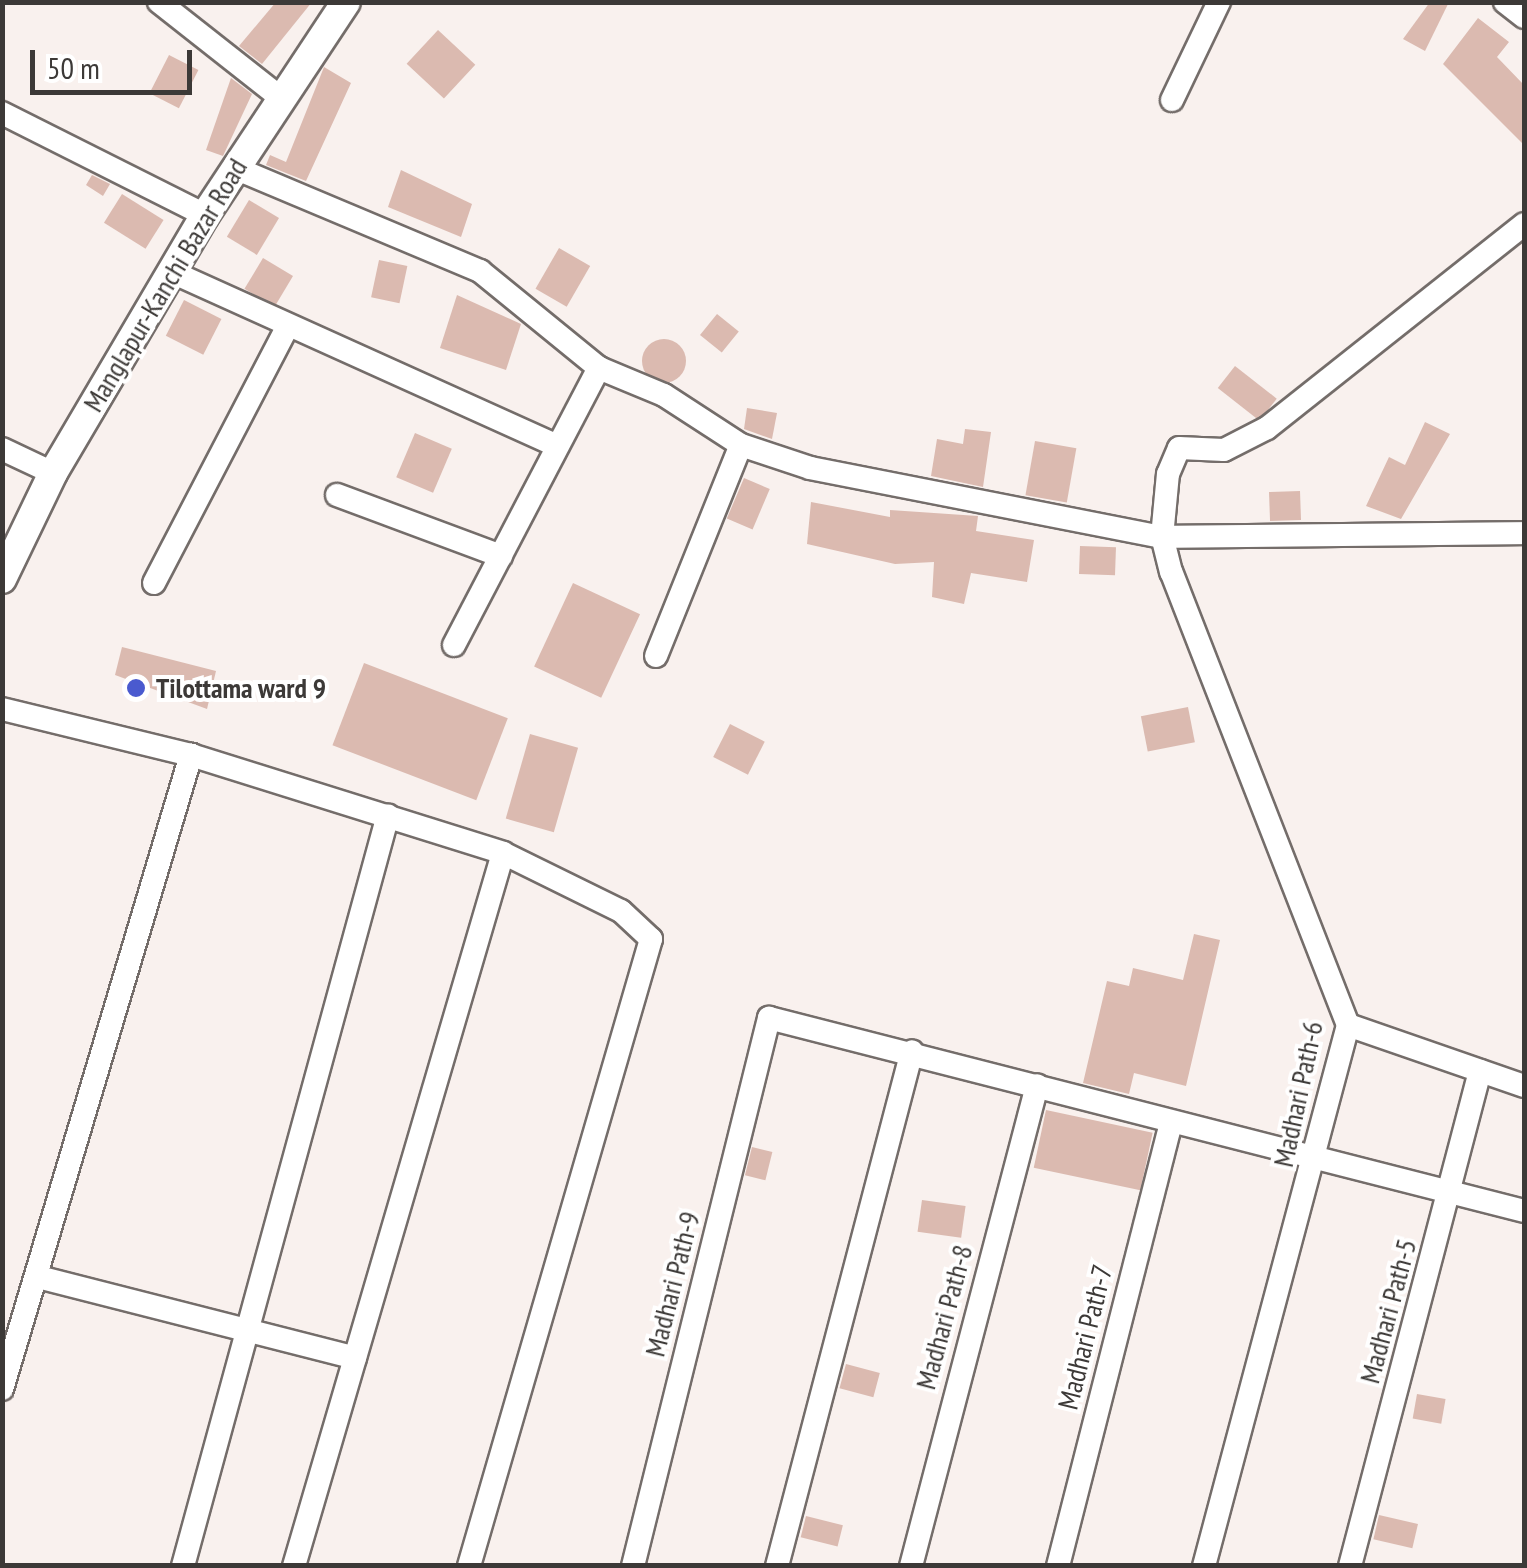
<!DOCTYPE html>
<style>
body{margin:0}
#map{position:relative;width:1527px;height:1568px;overflow:hidden;background:#f9f1ee;font-family:"PT Sans Narrow",sans-serif}
div>[style]{position:absolute}
.building>*{inset:0;background:#dbbab0;transform-origin:0 0}
.round{border-radius:50%}
.roads{filter:drop-shadow(2px 0 #746d6a) drop-shadow(-2px 0 #746d6a) drop-shadow(0 2px #746d6a) drop-shadow(0 -2px #746d6a)}
.minor>*{height:22px;margin:-11px;padding:0 11px;transform-origin:11px;border-radius:11px;background:#fff}
.tertiary>*{height:28px;margin:-14px;padding:0 14px;transform-origin:14px;border-radius:14px;background:#fff}
.dots>*{width:28px;height:28px;translate:-50% -50%;box-sizing:border-box;border:5px solid #fff;border-radius:50%}
span{translate:-50% -50%;white-space:nowrap;text-align:center;line-height:1.15;-webkit-text-stroke:8px #fff;paint-order:stroke}
.street-label{font-size:28px;color:#3c3937}
.poi-label{font-size:28px;color:#3c3937;font-weight:700}
.left{translate:0 -50%;text-align:left}
.frame{position:absolute;inset:0;border:5px solid #3c3937;pointer-events:none}
.scale{position:absolute;left:30px;top:50px;width:162px;height:45px;box-sizing:border-box;border:5px solid #3c3937;border-top:0;padding-left:12px;font-size:30px;line-height:35px;white-space:nowrap;color:#3c3937;-webkit-text-stroke:8px #fff;paint-order:stroke}
</style>
<div id="map">
<div class="building">
<i style="clip-path:polygon(276px 2px,312px 2px,262px 64px,239px 46px)"></i>
<i style="clip-path:polygon(1430px 2px,1449px 2px,1425px 51px,1403px 39px)"></i>
<i style="clip-path:polygon(1478px 18px,1509px 42px,1497px 57px,1524px 85px,1524px 145px,1443px 64px)"></i>
<i style="left:438px;top:30px;width:51px;height:46px;rotate:43deg"></i>
<i style="left:169px;top:55px;width:33px;height:43px;rotate:27deg"></i>
<i style="clip-path:polygon(324px 67px,351px 83px,306px 181px,266px 165px,270px 155px,286px 162px)"></i>
<i style="clip-path:polygon(231px 78px,252px 94px,223px 156px,206px 150px)"></i>
<i style="clip-path:polygon(401px 170px,472px 204px,461px 237px,388px 207px)"></i>
<i style="clip-path:polygon(92px 175px,110px 184px,103px 196px,86px 185px)"></i>
<i style="left:122px;top:194px;width:49px;height:34px;rotate:32deg"></i>
<i style="left:249px;top:200px;width:35px;height:43px;rotate:31deg"></i>
<i style="left:559px;top:248px;width:36px;height:47px;rotate:30deg"></i>
<i style="left:263px;top:258px;width:35px;height:36px;rotate:31deg"></i>
<i style="left:379px;top:260px;width:29px;height:38px;rotate:12deg"></i>
<i style="clip-path:polygon(457px 295px,521px 324px,506px 370px,440px 348px)"></i>
<i style="left:184px;top:300px;width:42px;height:40px;rotate:27deg"></i>
<i style="left:717px;top:314px;width:28px;height:27px;rotate:39deg"></i>
<i class="round" style="left:642px;top:339px;width:44px;height:44px"></i>
<i style="left:1235px;top:366px;width:53px;height:28px;rotate:38deg"></i>
<i style="clip-path:polygon(747px 408px,777px 413px,772px 439px,744px 429px)"></i>
<i style="clip-path:polygon(1425px 422px,1450px 434px,1401px 519px,1366px 506px,1389px 457px,1405px 465px)"></i>
<i style="clip-path:polygon(965px 429px,991px 432px,983px 487px,931px 476px,937px 439px,963px 444px)"></i>
<i style="left:415px;top:433px;width:40px;height:48px;rotate:23deg"></i>
<i style="left:1035px;top:441px;width:42px;height:55px;rotate:10deg"></i>
<i style="left:744px;top:478px;width:28px;height:44px;rotate:23deg"></i>
<i style="left:1300px;top:491px;width:29px;height:31px;rotate:88deg"></i>
<i style="clip-path:polygon(811px 502px,890px 517px,890px 510px,978px 516px,976px 531px,1034px 540px,1027px 582px,971px 573px,964px 604px,932px 597px,934px 562px,895px 564px,807px 544px)"></i>
<i style="left:1080px;top:546px;width:36px;height:28px;rotate:2deg"></i>
<i style="left:573px;top:583px;width:74px;height:92px;rotate:25deg"></i>
<i style="clip-path:polygon(122px 647px,216px 671px,207px 709px,115px 675px)"></i>
<i style="left:364px;top:663px;width:154px;height:88px;rotate:21deg"></i>
<i style="left:1188px;top:707px;width:36px;height:48px;rotate:79deg"></i>
<i style="left:730px;top:724px;width:39px;height:37px;rotate:27deg"></i>
<i style="left:530px;top:734px;width:50px;height:88px;rotate:16deg"></i>
<i style="clip-path:polygon(1194px 934px,1220px 940px,1186px 1086px,1134px 1073px,1129px 1094px,1083px 1083px,1107px 981px,1129px 986px,1133px 968px,1183px 980px)"></i>
<i style="left:1046px;top:1110px;width:109px;height:59px;rotate:12deg"></i>
<i style="left:752px;top:1147px;width:21px;height:29px;rotate:14deg"></i>
<i style="left:922px;top:1200px;width:44px;height:32px;rotate:8deg"></i>
<i style="left:846px;top:1364px;width:35px;height:25px;rotate:15deg"></i>
<i style="left:1417px;top:1394px;width:29px;height:25px;rotate:10deg"></i>
<i style="left:1379px;top:1515px;width:40px;height:25px;rotate:13deg"></i>
<i style="left:806px;top:1516px;width:38px;height:22px;rotate:14deg"></i>
</div>
<div class="roads">
<div class="minor">
<i style="left:159px;top:2px;width:150px;rotate:38.2deg"></i>
<i style="left:1505px;top:2px;width:24px;rotate:38deg"></i>
<i style="left:1172px;top:100px;width:109px;rotate:-64.4deg"></i>
<i style="left:2px;top:113px;width:227px;rotate:26.7deg"></i>
<i style="left:235px;top:168px;width:266px;rotate:22.8deg"></i>
<i style="left:480px;top:271px;width:154px;rotate:39.2deg"></i>
<i style="left:599px;top:368px;width:70px;rotate:22.6deg"></i>
<i style="left:664px;top:395px;width:92px;rotate:33deg"></i>
<i style="left:741px;top:445px;width:73px;rotate:18.4deg"></i>
<i style="left:810px;top:468px;width:359px;rotate:11.1deg"></i>
<i style="left:1162px;top:537px;width:362px;rotate:-0.6deg"></i>
<i style="left:172px;top:272px;width:423px;rotate:24.3deg"></i>
<i style="left:2px;top:449px;width:56px;rotate:25.2deg"></i>
<i style="left:337px;top:495px;width:175px;rotate:20.4deg"></i>
<i style="left:154px;top:583px;width:286px;rotate:-62.5deg"></i>
<i style="left:454px;top:645px;width:313px;rotate:-62.4deg"></i>
<i style="left:656px;top:656px;width:227px;rotate:-68.1deg"></i>
<i style="left:2px;top:709px;width:195px;rotate:13.7deg"></i>
<i style="left:191px;top:755px;width:327px;rotate:17.4deg"></i>
<i style="left:503px;top:853px;width:131px;rotate:26.2deg"></i>
<i style="left:621px;top:911px;width:41px;rotate:43deg"></i>
<i style="left:651px;top:939px;width:653px;rotate:106.19deg"></i>
<i style="left:1348px;top:1025px;width:186px;rotate:19.1deg"></i>
<i style="left:42px;top:1278px;width:323px;rotate:14.3deg"></i>
<i style="left:2px;top:1389px;width:662px;rotate:-73.4deg"></i>
<i style="left:183px;top:1566px;width:778px;rotate:-74.73deg"></i>
<i style="left:294px;top:1566px;width:743px;rotate:-73.66deg"></i>
<i style="left:633px;top:1566px;width:565px;rotate:-76.06deg"></i>
<i style="left:769px;top:1018px;width:779px;rotate:14.34deg"></i>
<i style="left:777px;top:1566px;width:532px;rotate:-75.31deg"></i>
<i style="left:911px;top:1566px;width:497px;rotate:-75.3deg"></i>
<i style="left:1058px;top:1566px;width:458px;rotate:-75.7deg"></i>
<i style="left:1204px;top:1566px;width:560px;rotate:-75.09deg"></i>
<i style="left:1348px;top:1025px;width:486px;rotate:-111.3deg"></i>
<i style="left:1171px;top:572px;width:36px;rotate:-104deg"></i>
<i style="left:1162px;top:537px;width:63px;rotate:-84.6deg"></i>
<i style="left:1168px;top:474px;width:28px;rotate:-67deg"></i>
<i style="left:1179px;top:448px;width:45px;rotate:2.5deg"></i>
<i style="left:1224px;top:450px;width:48px;rotate:-27.1deg"></i>
<i style="left:1267px;top:428px;width:328px;rotate:-38.4deg"></i>
<i style="left:1350px;top:1566px;width:512px;rotate:-75.28deg"></i>
</div>
<div class="tertiary">
<i style="left:2px;top:579px;width:118px;rotate:-64.3deg"></i>
<i style="left:53px;top:473px;width:299px;rotate:-59.5deg"></i>
<i style="left:205px;top:215px;width:255px;rotate:-56.5deg"></i>
</div>
</div>
<div class="dots">
<i style="left:136px;top:688px;background:#4a5acf"></i>
</div>
<div class="street-label">
<span style="left:165px;top:285px;rotate:-59deg">Manglapur-Kanchi Bazar Road</span>
<span style="left:1298px;top:1094px;rotate:-78deg">Madhari Path-6</span>
<span style="left:672px;top:1284px;rotate:-76deg">Madhari Path-9</span>
<span style="left:1388px;top:1311px;rotate:-75deg">Madhari Path-5</span>
<span style="left:944px;top:1317px;rotate:-75deg">Madhari Path-8</span>
<span style="left:1085px;top:1337px;rotate:-76deg">Madhari Path-7</span>
</div>
<div class="poi-label">
<span class="left" style="left:156px;top:688px">Tilottama ward 9</span>
</div>
<div class="frame"></div>
<div class="scale">50 m</div>
</div>
